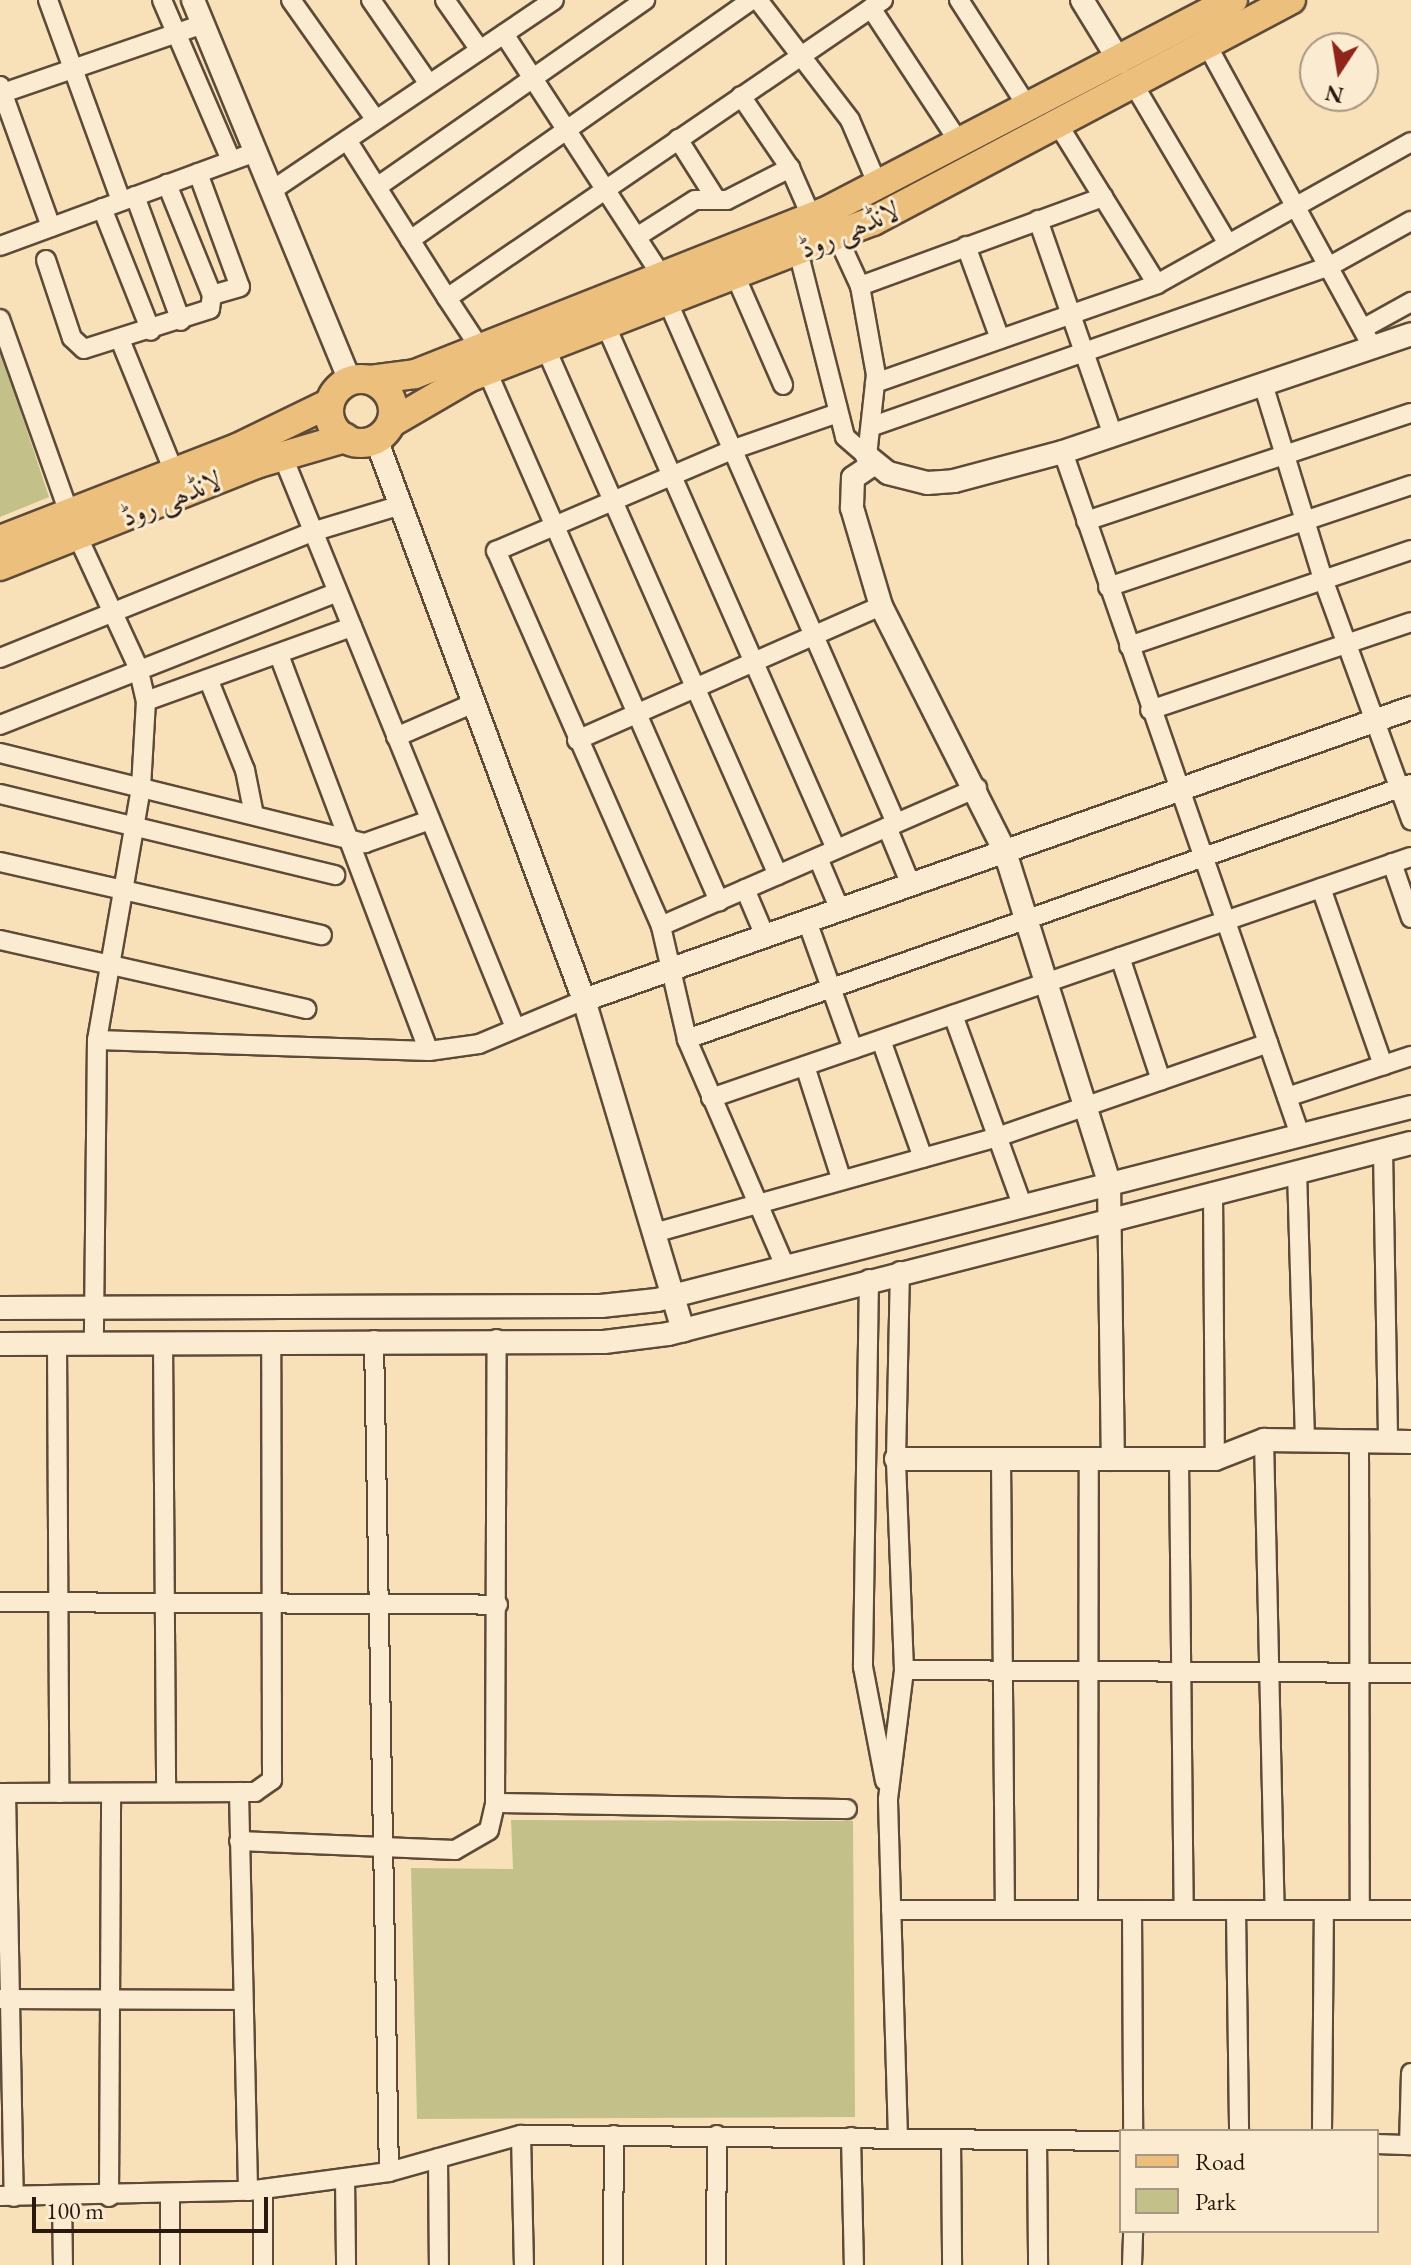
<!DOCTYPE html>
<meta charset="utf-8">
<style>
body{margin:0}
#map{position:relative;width:1411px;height:2265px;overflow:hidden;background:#f8e0b8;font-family:"EB Garamond",Amiri,serif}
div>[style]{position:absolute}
.green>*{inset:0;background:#c4c08a}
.roads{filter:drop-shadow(2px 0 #5e4a38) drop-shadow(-2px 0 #5e4a38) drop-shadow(0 2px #5e4a38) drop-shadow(0 -2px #5e4a38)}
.minor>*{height:18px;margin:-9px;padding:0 9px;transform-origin:9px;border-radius:9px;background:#faebd1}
.tertiary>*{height:22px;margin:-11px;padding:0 11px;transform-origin:11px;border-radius:11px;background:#faebd1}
.primary>*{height:28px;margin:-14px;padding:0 14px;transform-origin:14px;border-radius:14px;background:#ecc07c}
.primary>.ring{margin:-14px;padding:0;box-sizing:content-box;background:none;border:28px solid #ecc07c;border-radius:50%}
span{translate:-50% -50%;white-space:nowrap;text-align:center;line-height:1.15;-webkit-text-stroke:6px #faebd1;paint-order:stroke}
.street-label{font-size:28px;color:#2a180e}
.legend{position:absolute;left:1119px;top:2129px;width:260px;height:104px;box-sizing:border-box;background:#faebd1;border:2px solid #a79783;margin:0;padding:10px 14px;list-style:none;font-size:24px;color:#2a180e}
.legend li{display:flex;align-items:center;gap:16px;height:40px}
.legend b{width:40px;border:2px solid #a79783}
.north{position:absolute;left:1299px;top:32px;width:80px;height:80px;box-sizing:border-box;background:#faebd1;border:2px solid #a79783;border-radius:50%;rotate:192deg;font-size:22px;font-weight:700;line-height:32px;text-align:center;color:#2a180e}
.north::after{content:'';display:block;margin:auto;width:28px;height:36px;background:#8f2418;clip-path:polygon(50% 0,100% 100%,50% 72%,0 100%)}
.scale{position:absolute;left:32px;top:2197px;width:236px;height:36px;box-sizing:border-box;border:4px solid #2a180e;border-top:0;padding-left:10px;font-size:24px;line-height:28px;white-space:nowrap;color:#2a180e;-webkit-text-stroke:6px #faebd1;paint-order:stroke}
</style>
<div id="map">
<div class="green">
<i style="clip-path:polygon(0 349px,49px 497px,0 517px)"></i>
<i style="clip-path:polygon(511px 1820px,853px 1821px,855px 2117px,417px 2119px,411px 1868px,513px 1869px)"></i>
</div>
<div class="roads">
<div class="minor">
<i style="left:48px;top:0;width:214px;rotate:70deg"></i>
<i style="left:162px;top:0;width:174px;rotate:66.7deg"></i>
<i style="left:291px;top:0;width:147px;rotate:54.7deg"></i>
<i style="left:371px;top:0;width:102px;rotate:55.4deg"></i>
<i style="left:445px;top:0;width:61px;rotate:55deg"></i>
<i style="left:758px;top:0;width:151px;rotate:52.5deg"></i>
<i style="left:850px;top:120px;width:74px;rotate:66.9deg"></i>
<i style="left:959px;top:0;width:130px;rotate:57.3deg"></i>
<i style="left:871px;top:8px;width:164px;rotate:56.7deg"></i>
<i style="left:504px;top:34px;width:289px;rotate:56.9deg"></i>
<i style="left:1207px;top:45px;width:344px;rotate:61.3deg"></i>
<i style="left:1134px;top:85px;width:185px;rotate:59.4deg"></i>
<i style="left:0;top:86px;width:150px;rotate:70.1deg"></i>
<i style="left:0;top:94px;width:215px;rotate:-19deg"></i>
<i style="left:741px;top:96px;width:87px;rotate:55.8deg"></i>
<i style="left:790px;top:168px;width:55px;rotate:66.3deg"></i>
<i style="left:678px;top:139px;width:71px;rotate:57.7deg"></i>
<i style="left:347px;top:140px;width:187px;rotate:57.7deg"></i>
<i style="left:447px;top:298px;width:528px;rotate:-34.35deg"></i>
<i style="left:198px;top:173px;width:121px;rotate:69.8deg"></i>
<i style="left:240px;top:287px;width:29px;rotate:164deg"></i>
<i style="left:377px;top:187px;width:327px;rotate:-34.9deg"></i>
<i style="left:271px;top:191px;width:341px;rotate:-34deg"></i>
<i style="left:135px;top:196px;width:133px;rotate:69.8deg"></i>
<i style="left:1103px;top:197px;width:102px;rotate:58.2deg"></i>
<i style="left:102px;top:208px;width:132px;rotate:68.3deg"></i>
<i style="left:1038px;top:220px;width:228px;rotate:70.8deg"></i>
<i style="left:638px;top:236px;width:67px;rotate:-32.3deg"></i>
<i style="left:695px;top:200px;width:32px"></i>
<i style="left:727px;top:200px;width:71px;rotate:-26.9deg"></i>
<i style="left:410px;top:240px;width:418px;rotate:-35.1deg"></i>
<i style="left:0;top:246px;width:272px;rotate:-20.2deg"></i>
<i style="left:966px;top:246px;width:99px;rotate:69.9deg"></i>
<i style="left:798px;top:251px;width:192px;rotate:75.8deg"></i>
<i style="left:845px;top:437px;width:29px;rotate:41deg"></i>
<i style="left:867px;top:456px;width:81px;rotate:-83.7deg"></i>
<i style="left:876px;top:375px;width:90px;rotate:-100.2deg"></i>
<i style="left:860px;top:286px;width:67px;rotate:-114.7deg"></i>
<i style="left:46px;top:260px;width:82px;rotate:71.6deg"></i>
<i style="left:72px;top:338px;width:16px;rotate:43deg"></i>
<i style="left:84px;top:349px;width:132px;rotate:-17.6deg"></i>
<i style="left:210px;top:309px;width:14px;rotate:-82deg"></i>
<i style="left:212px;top:295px;width:120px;rotate:-112.1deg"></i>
<i style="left:735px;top:275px;width:120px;rotate:66.4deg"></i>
<i style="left:860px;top:286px;width:259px;rotate:-20.1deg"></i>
<i style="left:1103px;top:197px;width:84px;rotate:-121.8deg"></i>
<i style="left:447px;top:298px;width:60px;rotate:56.6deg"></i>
<i style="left:667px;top:300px;width:571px;rotate:66.35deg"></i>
<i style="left:0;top:319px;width:229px;rotate:70.4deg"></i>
<i style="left:77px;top:535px;width:145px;rotate:65.2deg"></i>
<i style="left:138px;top:667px;width:35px;rotate:77deg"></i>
<i style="left:146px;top:701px;width:87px;rotate:93.3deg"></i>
<i style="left:141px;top:788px;width:256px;rotate:99.9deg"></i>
<i style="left:97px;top:1040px;width:303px;rotate:90.6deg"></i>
<i style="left:606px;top:326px;width:571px;rotate:66.26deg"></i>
<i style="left:1364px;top:328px;width:54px;rotate:-29deg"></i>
<i style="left:121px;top:342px;width:140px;rotate:67.8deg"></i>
<i style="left:546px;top:349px;width:575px;rotate:66.2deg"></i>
<i style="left:487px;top:371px;width:579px;rotate:66.36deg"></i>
<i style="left:875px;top:383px;width:299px;rotate:-19.3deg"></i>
<i style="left:1157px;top:284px;width:291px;rotate:-29.2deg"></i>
<i style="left:1263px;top:384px;width:204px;rotate:72.9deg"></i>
<i style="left:1323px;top:579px;width:257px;rotate:69.9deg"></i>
<i style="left:873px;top:426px;width:484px;rotate:-19.3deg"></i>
<i style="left:1330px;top:266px;width:93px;rotate:-29.1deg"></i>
<i style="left:1063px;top:452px;width:723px;rotate:70.86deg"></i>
<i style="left:283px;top:457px;width:613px;rotate:67.87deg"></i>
<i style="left:1086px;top:521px;width:342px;rotate:-18.4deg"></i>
<i style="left:1108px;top:587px;width:320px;rotate:-18.6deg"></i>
<i style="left:1129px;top:646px;width:298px;rotate:-18.8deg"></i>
<i style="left:279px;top:655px;width:423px;rotate:69.3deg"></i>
<i style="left:0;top:658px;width:340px;rotate:-22deg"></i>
<i style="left:315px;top:531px;width:90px;rotate:-16.8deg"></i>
<i style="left:209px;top:681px;width:96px;rotate:68deg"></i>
<i style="left:245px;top:770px;width:46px;rotate:78.7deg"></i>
<i style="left:146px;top:701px;width:219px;rotate:-19.8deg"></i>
<i style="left:1150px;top:710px;width:275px;rotate:-18.6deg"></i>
<i style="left:0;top:725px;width:362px;rotate:-21.5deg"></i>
<i style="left:396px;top:737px;width:85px;rotate:-23.6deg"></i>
<i style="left:577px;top:740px;width:332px;rotate:-23.8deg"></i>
<i style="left:0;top:753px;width:376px;rotate:13.9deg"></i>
<i style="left:365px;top:843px;width:69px;rotate:-19.5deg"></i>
<i style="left:0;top:794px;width:345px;rotate:13.6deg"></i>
<i style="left:887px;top:827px;width:63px;rotate:67.5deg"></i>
<i style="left:818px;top:858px;width:56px;rotate:67.1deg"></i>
<i style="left:0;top:862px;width:330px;rotate:12.8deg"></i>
<i style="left:1392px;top:863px;width:58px;rotate:70.9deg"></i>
<i style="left:1321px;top:888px;width:188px;rotate:70.7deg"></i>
<i style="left:745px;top:889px;width:51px;rotate:66.9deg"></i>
<i style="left:807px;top:921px;width:136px;rotate:70.2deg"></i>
<i style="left:661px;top:926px;width:345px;rotate:-23.6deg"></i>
<i style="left:0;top:940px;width:314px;rotate:12.7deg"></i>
<i style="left:1120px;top:957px;width:130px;rotate:71.6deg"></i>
<i style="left:953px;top:1015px;width:202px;rotate:70deg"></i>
<i style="left:687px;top:1039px;width:768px;rotate:-19.4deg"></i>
<i style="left:97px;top:1040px;width:332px;rotate:1.9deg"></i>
<i style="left:429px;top:1051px;width:50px;rotate:-8deg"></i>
<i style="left:479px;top:1044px;width:114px;rotate:-22.7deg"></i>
<i style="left:881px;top:1040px;width:125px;rotate:70.4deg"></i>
<i style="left:805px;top:1066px;width:118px;rotate:72.2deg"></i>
<i style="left:1287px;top:1097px;width:131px;rotate:-18.3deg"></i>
<i style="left:711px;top:1098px;width:740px;rotate:-19deg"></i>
<i style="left:1383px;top:1150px;width:292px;rotate:89deg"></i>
<i style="left:1297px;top:1171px;width:269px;rotate:88.3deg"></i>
<i style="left:1213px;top:1192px;width:267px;rotate:89.6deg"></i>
<i style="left:654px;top:1233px;width:356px;rotate:-15.6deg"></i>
<i style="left:997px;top:1137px;width:287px;rotate:-19.1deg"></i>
<i style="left:785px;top:1266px;width:247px;rotate:-113.4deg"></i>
<i style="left:687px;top:1039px;width:116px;rotate:-103deg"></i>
<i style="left:661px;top:926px;width:410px;rotate:-113.7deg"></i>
<i style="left:496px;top:551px;width:259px;rotate:-23.2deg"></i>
<i style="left:734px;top:449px;width:110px;rotate:-19.1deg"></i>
<i style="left:869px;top:1279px;width:388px;rotate:90.9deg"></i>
<i style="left:863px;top:1667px;width:116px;rotate:79.1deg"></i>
<i style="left:374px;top:1340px;width:832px;rotate:88.97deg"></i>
<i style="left:163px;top:1342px;width:450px;rotate:89.6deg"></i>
<i style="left:57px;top:1343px;width:450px;rotate:89.7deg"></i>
<i style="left:1264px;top:1440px;width:470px;rotate:88.7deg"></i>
<i style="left:1359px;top:1441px;width:469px;rotate:89.9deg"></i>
<i style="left:1001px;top:1459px;width:451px;rotate:89.5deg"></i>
<i style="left:1179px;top:1460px;width:450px;rotate:89.4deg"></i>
<i style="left:0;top:1602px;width:498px;rotate:0.3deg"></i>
<i style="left:904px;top:1670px;width:507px;rotate:0.34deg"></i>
<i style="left:239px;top:1792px;width:399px;rotate:88.7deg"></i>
<i style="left:0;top:1793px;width:255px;rotate:-0.2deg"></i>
<i style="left:255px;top:1792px;width:21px;rotate:-35deg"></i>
<i style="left:272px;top:1780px;width:439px;rotate:-90.1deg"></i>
<i style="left:6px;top:1793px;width:404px;rotate:88.9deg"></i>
<i style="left:495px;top:1803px;width:464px;rotate:-89.8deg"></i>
<i style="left:239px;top:1841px;width:216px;rotate:2.4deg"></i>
<i style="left:455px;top:1850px;width:39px;rotate:-30deg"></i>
<i style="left:489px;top:1830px;width:28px;rotate:-77deg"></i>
<i style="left:495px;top:1803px;width:352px;rotate:1deg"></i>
<i style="left:891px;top:1910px;width:520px"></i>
<i style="left:1088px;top:1910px;width:451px;rotate:-89.9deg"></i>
<i style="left:1132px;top:1910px;width:221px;rotate:89.7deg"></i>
<i style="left:1236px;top:1910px;width:221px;rotate:89.2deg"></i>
<i style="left:0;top:1999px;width:242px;rotate:0.2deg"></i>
<i style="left:1322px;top:2131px;width:221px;rotate:-89.5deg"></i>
<i style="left:521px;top:2135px;width:130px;rotate:88.7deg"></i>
<i style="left:851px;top:2137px;width:128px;rotate:88.7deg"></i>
<i style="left:898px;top:2138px;width:339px;rotate:-91.7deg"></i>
<i style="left:888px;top:1799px;width:130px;rotate:-82.9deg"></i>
<i style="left:904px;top:1670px;width:211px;rotate:-92.2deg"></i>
<i style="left:896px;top:1459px;width:188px;rotate:-88.8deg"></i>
<i style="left:951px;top:2139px;width:126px;rotate:89.5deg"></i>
<i style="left:1037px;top:2140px;width:125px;rotate:89.5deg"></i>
<i style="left:1377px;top:2144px;width:34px;rotate:2deg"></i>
<i style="left:1409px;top:2145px;width:72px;rotate:-88.4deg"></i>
<i style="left:438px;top:2158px;width:107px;rotate:89.5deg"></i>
<i style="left:345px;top:2178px;width:87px;rotate:89.3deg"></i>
<i style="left:263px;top:2189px;width:76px;rotate:90deg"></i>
<i style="left:170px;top:2195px;width:70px;rotate:90deg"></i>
<i style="left:0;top:2196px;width:248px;rotate:-1.2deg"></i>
<i style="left:248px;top:2191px;width:142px;rotate:-7.7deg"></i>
<i style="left:389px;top:2172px;width:137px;rotate:-15.7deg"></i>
<i style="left:521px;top:2135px;width:600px;rotate:0.57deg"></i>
<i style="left:62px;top:2197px;width:68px;rotate:89.2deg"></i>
<i style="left:109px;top:2197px;width:404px;rotate:-89.7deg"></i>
<i style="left:613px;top:2265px;width:130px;rotate:-89.6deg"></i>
<i style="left:716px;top:2265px;width:130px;rotate:-89.6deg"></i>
<i style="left:1132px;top:2265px;width:34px;rotate:-88deg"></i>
</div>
<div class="tertiary">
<i style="left:193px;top:0;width:412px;rotate:67.6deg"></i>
<i style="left:1082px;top:0;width:73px;rotate:58.5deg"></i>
<i style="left:376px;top:439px;width:598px;rotate:69.66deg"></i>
<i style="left:584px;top:1000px;width:345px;rotate:73.3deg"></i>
<i style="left:867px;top:456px;width:27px;rotate:39deg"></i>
<i style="left:888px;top:473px;width:40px;rotate:14.4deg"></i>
<i style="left:927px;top:483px;width:27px;rotate:-4deg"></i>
<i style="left:954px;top:481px;width:113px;rotate:-14.9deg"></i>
<i style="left:1063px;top:452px;width:367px;rotate:-18.7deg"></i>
<i style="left:872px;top:465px;width:23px;rotate:146deg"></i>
<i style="left:853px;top:478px;width:30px;rotate:92deg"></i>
<i style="left:852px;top:508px;width:102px;rotate:73.5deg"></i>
<i style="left:881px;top:606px;width:275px;rotate:63.2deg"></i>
<i style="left:1005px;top:852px;width:346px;rotate:72.5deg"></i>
<i style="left:1109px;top:1182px;width:277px;rotate:89.2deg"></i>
<i style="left:584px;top:1000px;width:877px;rotate:-19.45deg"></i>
<i style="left:0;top:1308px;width:601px;rotate:-0.19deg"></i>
<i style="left:601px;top:1306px;width:56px;rotate:-6.1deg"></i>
<i style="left:657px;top:1300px;width:778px;rotate:-14.36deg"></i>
<i style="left:0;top:1344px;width:604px;rotate:-0.19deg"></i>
<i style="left:604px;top:1342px;width:64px;rotate:-7.1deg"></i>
<i style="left:668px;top:1334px;width:767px;rotate:-14.42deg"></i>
<i style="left:896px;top:1459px;width:319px"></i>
<i style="left:1215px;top:1459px;width:53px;rotate:-21.2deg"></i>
<i style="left:1264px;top:1440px;width:147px;rotate:0.8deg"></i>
</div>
<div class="primary">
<i class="ring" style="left:329px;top:379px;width:36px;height:36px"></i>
<i style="left:370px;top:380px;width:45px;rotate:-7.6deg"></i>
<i style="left:415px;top:374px;width:441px;rotate:-21.6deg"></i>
<i style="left:825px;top:212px;width:460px;rotate:-27.5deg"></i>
<i style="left:391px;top:423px;width:89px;rotate:-30.3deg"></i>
<i style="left:468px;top:378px;width:434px;rotate:-21.2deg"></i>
<i style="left:873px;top:221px;width:473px;rotate:-27.9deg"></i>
<i style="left:0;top:540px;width:254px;rotate:-21.2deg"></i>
<i style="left:237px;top:448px;width:103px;rotate:-25.8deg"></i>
<i style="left:0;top:566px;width:276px;rotate:-21.7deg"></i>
<i style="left:256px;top:464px;width:93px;rotate:-16.3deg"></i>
</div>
</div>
<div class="street-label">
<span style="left:849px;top:229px;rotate:-23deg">لانڈھی روڈ</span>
<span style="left:171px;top:498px;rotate:-22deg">لانڈھی روڈ</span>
</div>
<ul class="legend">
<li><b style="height:10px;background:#ecc07c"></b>Road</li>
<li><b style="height:22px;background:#c4c08a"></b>Park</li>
</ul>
<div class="north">N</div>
<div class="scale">100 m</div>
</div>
